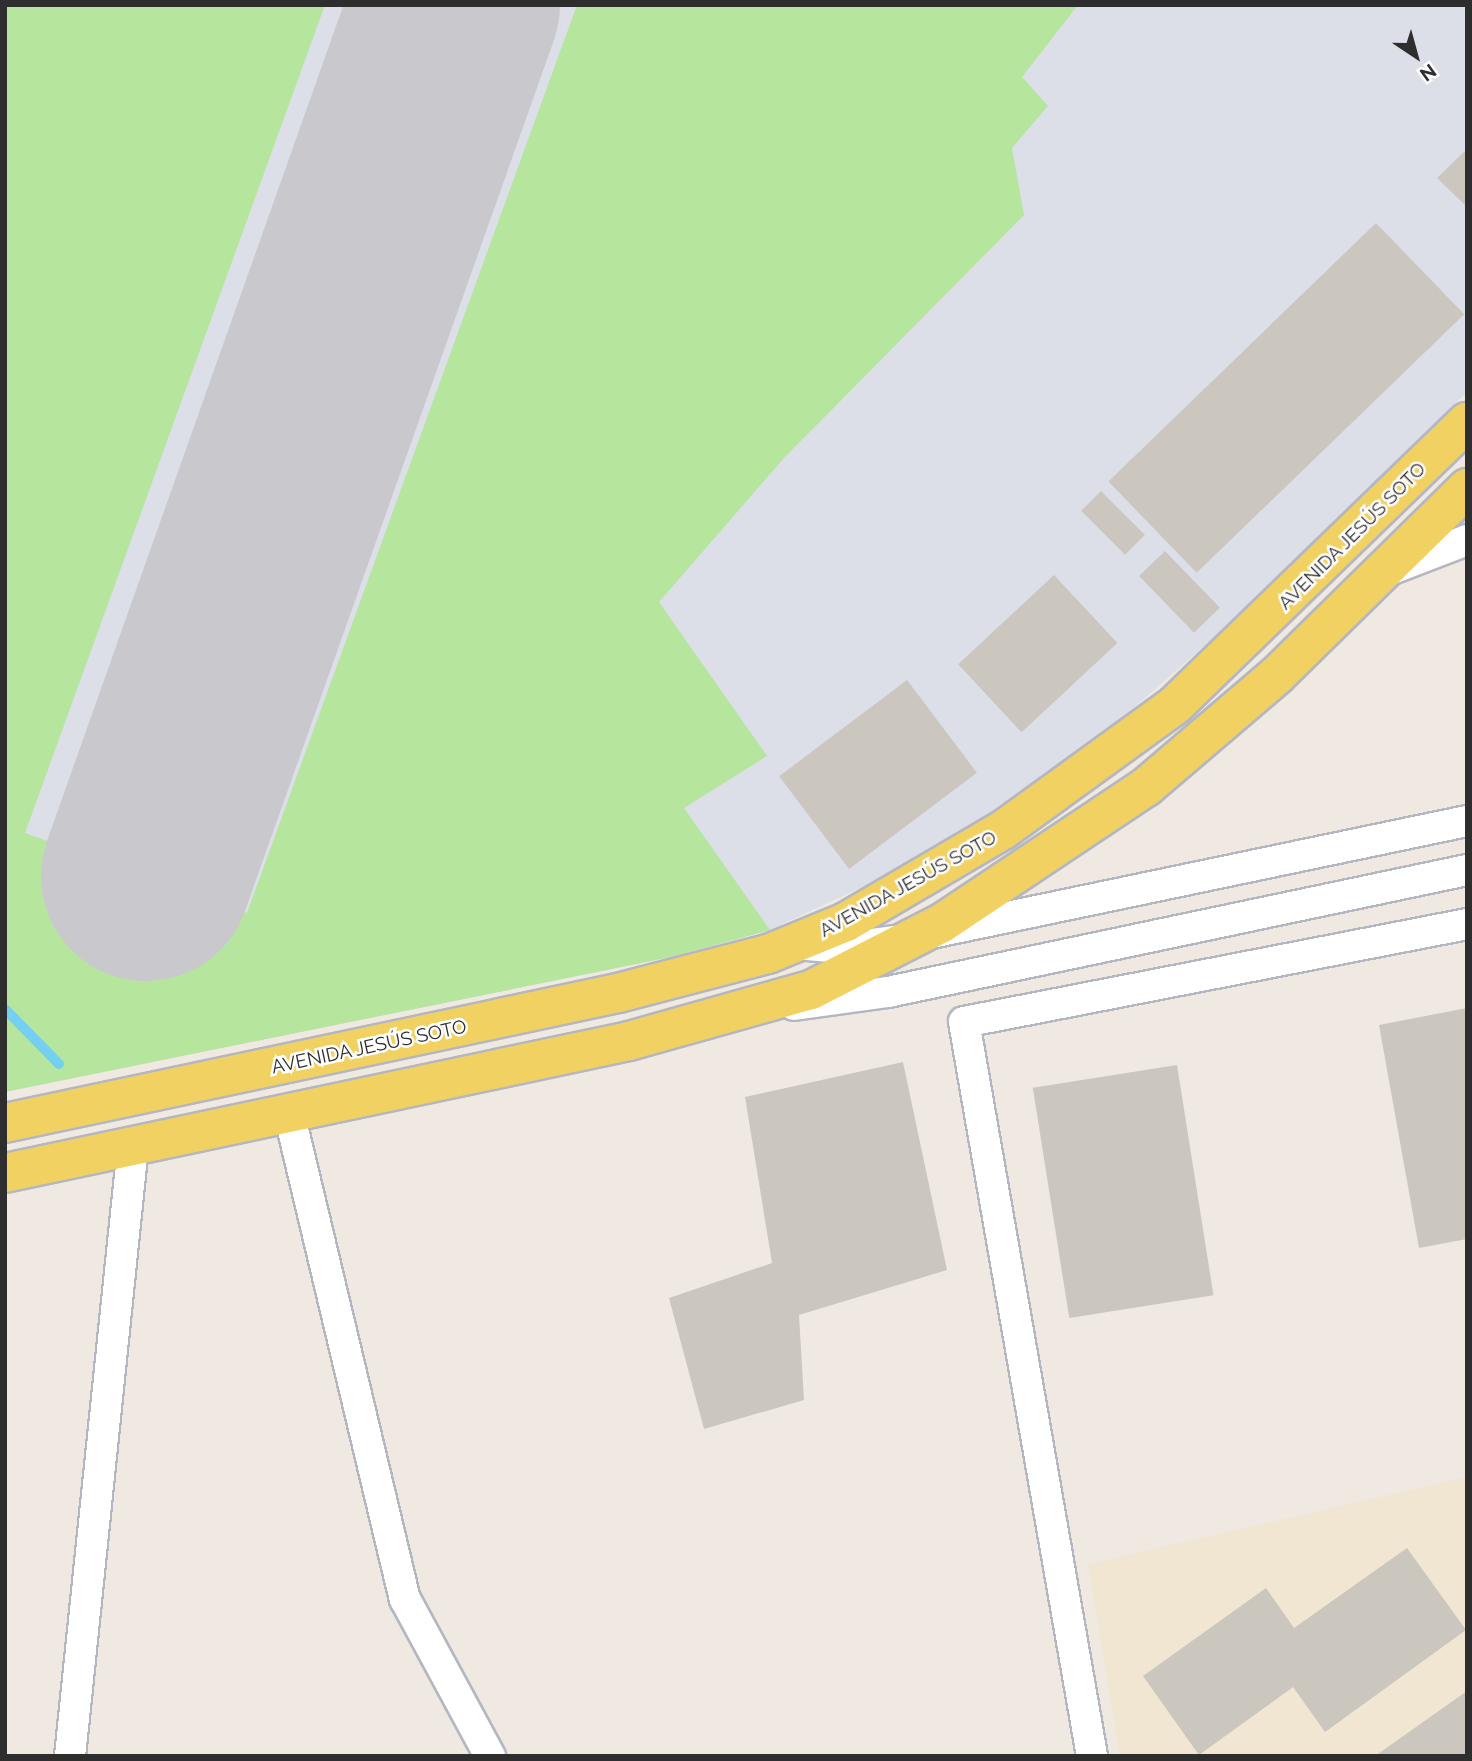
<!DOCTYPE html>
<meta charset="utf-8">
<style>
body{margin:0}
#map{position:relative;width:1472px;height:1761px;overflow:hidden;background:#efe9e1;font-family:Raleway,sans-serif}
div>[style]{position:absolute}
.education>*{inset:0;background:#f0e6d1}
.airport>*{inset:0;background:#dcdee8}
.green>*{inset:0;background:#b6e59e}
.stream>*{height:10px;margin:-5px;padding:0 5px;transform-origin:5px;border-radius:5px;background:#75cff0}
.runway>*{height:210px;margin:-105px;padding:0 105px;transform-origin:105px;border-radius:105px;background:#c9c8cc}
.building>*{inset:0;background:#cbc7bf;transform-origin:0 0}
.roads{filter:drop-shadow(2px 0 #b4b7c1) drop-shadow(-2px 0 #b4b7c1) drop-shadow(0 2px #b4b7c1) drop-shadow(0 -2px #b4b7c1)}
.street>*{height:30px;margin:-15px;padding:0 15px;transform-origin:15px;border-radius:15px;background:#fff}
.primary>*{height:38px;margin:-19px;padding:0 19px;transform-origin:19px;border-radius:19px;background:#f2d163}
span{translate:-50% -50%;white-space:nowrap;text-align:center;line-height:1.15;-webkit-text-stroke:5px #fff;paint-order:stroke}
.street-label{font-size:19px;color:#2e2e2e}
.frame{position:absolute;inset:0;border:7px solid #2e2e2e;pointer-events:none}
.north{position:absolute;left:1381px;top:21px;width:70px;height:70px;-webkit-text-stroke:5px #fff;paint-order:stroke;rotate:144deg;font-size:19px;font-weight:700;line-height:28px;text-align:center;color:#2e2e2e}
.north::after{content:'';display:block;margin:auto;width:24px;height:32px;background:#2e2e2e;clip-path:polygon(50% 0,100% 100%,50% 72%,0 100%)}
</style>
<div id="map">
<div class="education">
<i style="clip-path:polygon(1467px 1477px,1467px 1756px,1120px 1756px,1088px 1564px)"></i>
</div>
<div class="airport">
<i style="clip-path:polygon(5px 5px,1467px 5px,1467px 392px,1254px 602px,1111px 728px,1003px 807px,881px 878px,770px 930px,671px 957px,5px 1092px)"></i>
</div>
<div class="green">
<i style="clip-path:polygon(5px 5px,325px 5px,25px 833px,247px 913px,577px 5px,1078px 5px,1022px 77px,1048px 106px,1012px 148px,1024px 215px,784px 458px,659px 602px,767px 756px,684px 808px,770px 930px,671px 957px,5px 1092px)"></i>
</div>
<div class="stream">
<i style="left:5px;top:1009px;width:77px;rotate:45.5deg"></i>
</div>
<div class="runway">
<i style="left:146px;top:876px;width:924px;rotate:-70.47deg"></i>
</div>
<div class="building">
<i style="clip-path:polygon(1467px 149px,1467px 207px,1437px 178px)"></i>
<i style="left:1376px;top:223px;width:127px;height:372px;rotate:46deg"></i>
<i style="left:1101px;top:491px;width:62px;height:28px;rotate:45deg"></i>
<i style="left:1165px;top:551px;width:79px;height:36px;rotate:46deg"></i>
<i style="left:1054px;top:575px;width:93px;height:131px;rotate:47deg"></i>
<i style="left:907px;top:680px;width:116px;height:160px;rotate:53deg"></i>
<i style="clip-path:polygon(1467px 1008px,1467px 1239px,1419px 1248px,1379px 1025px)"></i>
<i style="clip-path:polygon(903px 1062px,947px 1270px,799px 1315px,804px 1400px,704px 1429px,669px 1298px,772px 1263px,745px 1097px)"></i>
<i style="left:1177px;top:1065px;width:233px;height:146px;rotate:81deg"></i>
<i style="clip-path:polygon(1407px 1548px,1466px 1630px,1325px 1732px,1293px 1687px,1199px 1755px,1143px 1676px,1266px 1588px,1294px 1628px)"></i>
<i style="clip-path:polygon(1467px 1691px,1467px 1756px,1375px 1756px)"></i>
</div>
<div class="roads">
<div class="street">
<i style="left:1389px;top:570px;width:84px;rotate:-21deg"></i>
<i style="left:936px;top:932px;width:542px;rotate:-11.81deg"></i>
<i style="left:796px;top:944px;width:45px;rotate:5.1deg"></i>
<i style="left:841px;top:948px;width:53px;rotate:-7.5deg"></i>
<i style="left:794px;top:1005px;width:95px;rotate:-7.9deg"></i>
<i style="left:888px;top:992px;width:592px;rotate:-11.9deg"></i>
<i style="left:289px;top:1113px;width:500px;rotate:76.6deg"></i>
<i style="left:405px;top:1599px;width:179px;rotate:61.6deg"></i>
<i style="left:70px;top:1756px;width:613px;rotate:-84.1deg"></i>
<i style="left:1092px;top:1756px;width:745px;rotate:-99.89deg"></i>
<i style="left:964px;top:1022px;width:512px;rotate:-11.02deg"></i>
</div>
<div class="primary">
<i style="left:5px;top:1123px;width:627px;rotate:-11.97deg"></i>
<i style="left:618px;top:993px;width:155px;rotate:-14.6deg"></i>
<i style="left:768px;top:954px;width:84px;rotate:-22.3deg"></i>
<i style="left:846px;top:922px;width:182px;rotate:-30.4deg"></i>
<i style="left:1003px;top:830px;width:213px;rotate:-36deg"></i>
<i style="left:1175px;top:705px;width:407px;rotate:-44.1deg"></i>
<i style="left:5px;top:1173px;width:638px;rotate:-11.94deg"></i>
<i style="left:629px;top:1041px;width:189px;rotate:-15.7deg"></i>
<i style="left:811px;top:990px;width:147px;rotate:-27.1deg"></i>
<i style="left:942px;top:923px;width:245px;rotate:-33.7deg"></i>
<i style="left:1146px;top:787px;width:172px;rotate:-40.5deg"></i>
<i style="left:1277px;top:675px;width:267px;rotate:-44.5deg"></i>
</div>
</div>
<div class="street-label">
<span style="left:1352px;top:536px;rotate:-45deg">AVENIDA JESÚS SOTO</span>
<span style="left:908px;top:884px;rotate:-29deg">AVENIDA JESÚS SOTO</span>
<span style="left:369px;top:1047px;rotate:-12deg">AVENIDA JESÚS SOTO</span>
</div>
<div class="frame"></div>
<div class="north">N</div>
</div>
